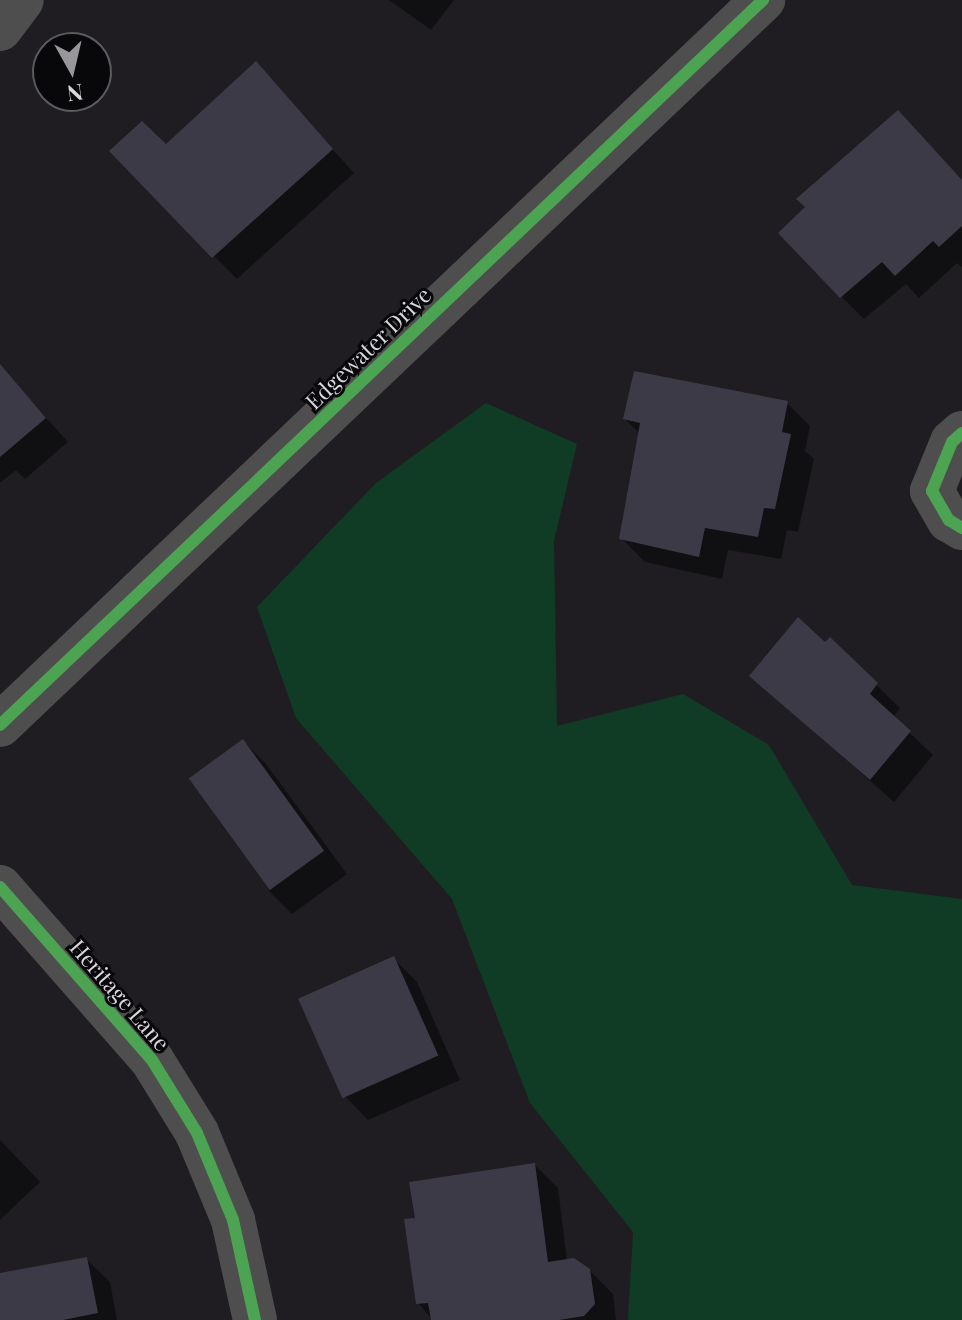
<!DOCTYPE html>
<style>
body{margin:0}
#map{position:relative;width:962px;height:1320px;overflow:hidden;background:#1f1d21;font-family:"Playfair Display",serif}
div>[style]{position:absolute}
.green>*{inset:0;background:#103c26}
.shadow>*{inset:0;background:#0007}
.building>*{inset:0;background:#3c3a47;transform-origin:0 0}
.minor>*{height:44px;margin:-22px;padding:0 22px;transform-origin:22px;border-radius:22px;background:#4f4e4e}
.cycleway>*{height:12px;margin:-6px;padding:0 6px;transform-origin:6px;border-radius:6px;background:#4ca352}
span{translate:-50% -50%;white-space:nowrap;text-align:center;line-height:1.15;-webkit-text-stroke:6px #08070a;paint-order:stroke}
.street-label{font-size:22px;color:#d9d6dc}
.north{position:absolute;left:32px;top:32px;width:80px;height:80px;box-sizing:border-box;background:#08070a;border:2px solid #5c5a5e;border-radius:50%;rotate:172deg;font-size:22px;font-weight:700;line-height:32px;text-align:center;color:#d9d6dc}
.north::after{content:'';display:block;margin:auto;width:28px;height:36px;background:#98959b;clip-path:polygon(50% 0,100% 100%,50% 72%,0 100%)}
</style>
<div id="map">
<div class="green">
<i style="clip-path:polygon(486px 403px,577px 444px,554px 541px,557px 726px,683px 694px,769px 745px,852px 885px,962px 899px,962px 1320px,628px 1320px,633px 1232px,530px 1103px,452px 899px,296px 718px,257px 607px,376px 483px)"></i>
</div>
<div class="shadow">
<i style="clip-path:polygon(389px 0,454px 0,431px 30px)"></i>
<i style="clip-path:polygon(256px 64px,354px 173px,237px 279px,214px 256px,166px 147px)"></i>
<i style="clip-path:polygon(962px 180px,962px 267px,957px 263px,919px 298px,906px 284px,864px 319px,841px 296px)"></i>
<i style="clip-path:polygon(4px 371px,68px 442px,25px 479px,16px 470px,0 483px,0 374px)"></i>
<i style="clip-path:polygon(787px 403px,810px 426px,805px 451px,814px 459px,798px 532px,787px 530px,781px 559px,728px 550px,722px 579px,645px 562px,621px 538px,640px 434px,625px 419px)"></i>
<i style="clip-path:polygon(830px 640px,900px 708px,893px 717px,933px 755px,894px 802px,751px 676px,825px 645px)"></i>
<i style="clip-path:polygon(243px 741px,266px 764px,347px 874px,292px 914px,269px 891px)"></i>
<i style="clip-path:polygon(394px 959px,417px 982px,460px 1080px,368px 1120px,345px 1096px)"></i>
<i style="clip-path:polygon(0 1140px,40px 1182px,0 1220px)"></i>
<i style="clip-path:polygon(535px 1165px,558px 1188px,567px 1261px,589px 1270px,613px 1294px,616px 1320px,433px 1320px,418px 1303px,417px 1219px)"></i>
<i style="clip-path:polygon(86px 1259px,110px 1282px,117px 1320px,0 1320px,0 1275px)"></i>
</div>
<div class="building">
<i style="clip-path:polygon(256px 61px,333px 149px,212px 258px,109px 151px,142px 121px,166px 144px)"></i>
<i style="clip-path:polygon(898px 110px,962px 180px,962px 226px,939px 247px,933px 241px,895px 276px,882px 262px,840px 298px,778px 233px,805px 207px,796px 199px)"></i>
<i style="clip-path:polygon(0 364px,46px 418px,0 457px)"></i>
<i style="clip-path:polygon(634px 371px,788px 401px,782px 432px,791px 434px,775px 509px,764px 508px,758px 537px,705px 528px,699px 557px,619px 539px,640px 423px,623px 419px)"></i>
<i style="clip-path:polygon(798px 617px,825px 642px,830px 637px,878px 683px,870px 694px,911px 731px,870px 780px,749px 676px)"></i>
<i style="left:243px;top:739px;width:138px;height:67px;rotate:54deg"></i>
<i style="left:394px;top:956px;width:109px;height:105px;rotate:66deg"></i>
<i style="clip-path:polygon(535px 1163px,548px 1262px,574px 1258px,590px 1269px,595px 1304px,584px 1316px,559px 1320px,431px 1320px,428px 1303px,416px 1304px,404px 1219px,415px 1218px,409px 1182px)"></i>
<i style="clip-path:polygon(87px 1257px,98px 1313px,63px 1320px,0 1320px,0 1273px)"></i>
</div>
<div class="minor">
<i style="left:0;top:29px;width:36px;rotate:-53deg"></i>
<i style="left:962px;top:433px;width:13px;rotate:138deg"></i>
<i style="left:952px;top:442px;width:53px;rotate:112.2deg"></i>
<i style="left:932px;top:491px;width:34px;rotate:60deg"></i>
<i style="left:949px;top:520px;width:15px;rotate:32deg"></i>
<i style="left:0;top:725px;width:1053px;rotate:-43.54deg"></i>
<i style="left:0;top:887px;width:230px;rotate:48.7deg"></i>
<i style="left:152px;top:1060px;width:86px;rotate:58.3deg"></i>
<i style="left:197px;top:1133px;width:94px;rotate:67.5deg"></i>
<i style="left:233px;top:1220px;width:102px;rotate:77.6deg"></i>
</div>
<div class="cycleway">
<i style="left:962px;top:433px;width:13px;rotate:138deg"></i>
<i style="left:952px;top:442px;width:53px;rotate:112.2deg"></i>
<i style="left:932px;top:491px;width:34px;rotate:60deg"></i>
<i style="left:949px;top:520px;width:15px;rotate:32deg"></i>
<i style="left:0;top:725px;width:1053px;rotate:-43.54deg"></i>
<i style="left:0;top:887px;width:230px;rotate:48.7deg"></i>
<i style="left:152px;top:1060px;width:86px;rotate:58.3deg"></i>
<i style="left:197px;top:1133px;width:94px;rotate:67.5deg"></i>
<i style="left:233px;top:1220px;width:102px;rotate:77.6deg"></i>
</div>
<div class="street-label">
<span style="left:368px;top:348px;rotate:-44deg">Edgewater Drive</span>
<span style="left:120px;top:995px;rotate:49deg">Heritage Lane</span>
</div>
<div class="north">N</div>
</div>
